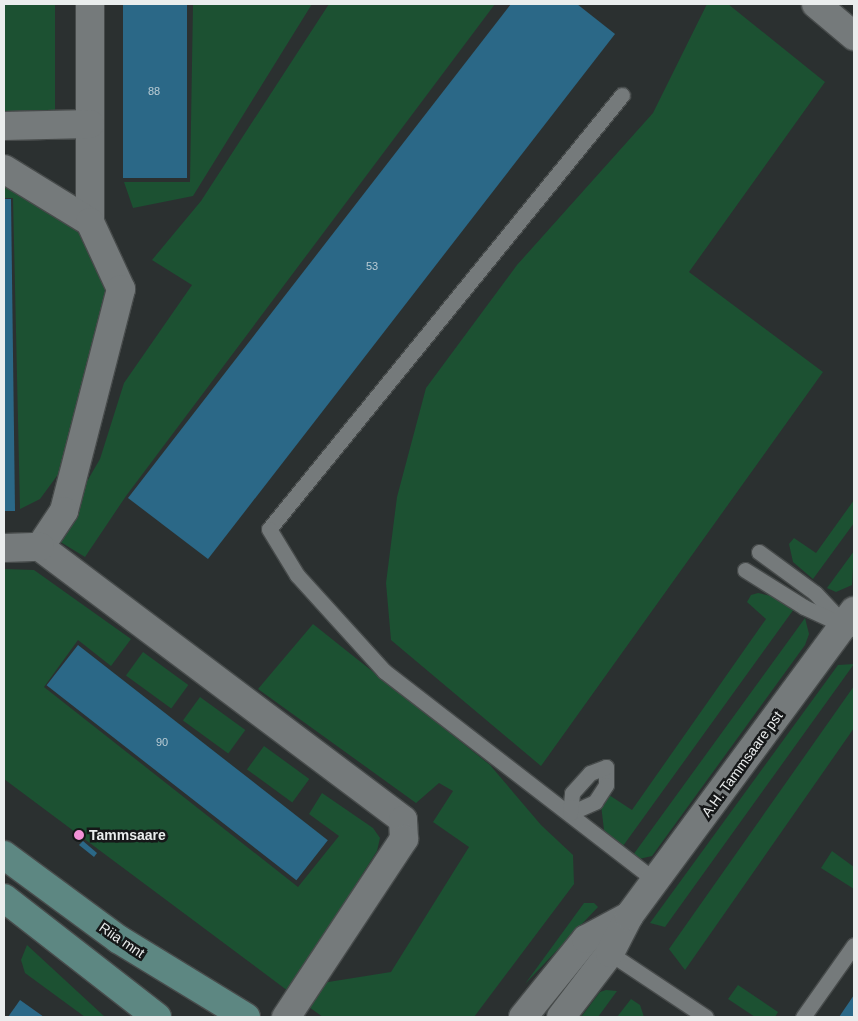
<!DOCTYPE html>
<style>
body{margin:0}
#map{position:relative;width:858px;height:1021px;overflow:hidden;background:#2b3030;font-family:Arial,sans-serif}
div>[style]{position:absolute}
.green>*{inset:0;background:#1c5132;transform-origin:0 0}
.building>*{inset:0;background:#2b6887;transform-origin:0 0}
.roads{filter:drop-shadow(1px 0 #474b4b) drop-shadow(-1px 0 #474b4b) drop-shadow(0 1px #474b4b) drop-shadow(0 -1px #474b4b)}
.lane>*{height:15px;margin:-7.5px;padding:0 7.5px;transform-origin:7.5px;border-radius:7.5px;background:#757a7b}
.street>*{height:28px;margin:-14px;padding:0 14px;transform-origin:14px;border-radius:14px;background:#757a7b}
.secondary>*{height:28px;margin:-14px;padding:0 14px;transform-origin:14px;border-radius:14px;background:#5d8782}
.dots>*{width:14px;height:14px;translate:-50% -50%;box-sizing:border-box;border:2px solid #151718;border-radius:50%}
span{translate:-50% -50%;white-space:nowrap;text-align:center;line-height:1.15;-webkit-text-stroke:5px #151718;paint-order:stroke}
.number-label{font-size:11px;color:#baccd4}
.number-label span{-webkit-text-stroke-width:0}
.street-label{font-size:14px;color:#eaeded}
.poi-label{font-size:14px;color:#eaeded;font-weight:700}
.left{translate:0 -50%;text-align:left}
.frame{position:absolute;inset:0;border:5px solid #eaeded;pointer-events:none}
</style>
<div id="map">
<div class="green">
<i style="left:4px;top:4px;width:51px;height:114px"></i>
<i style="clip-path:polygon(193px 4px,312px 4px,193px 196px,133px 208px,124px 182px,190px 182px)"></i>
<i style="clip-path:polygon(329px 4px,495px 4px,126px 496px,85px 557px,54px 538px,100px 459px,124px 383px,192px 285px,152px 260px,201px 201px)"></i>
<i style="clip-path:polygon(707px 4px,728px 4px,825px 82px,689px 272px,823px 372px,541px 766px,391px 640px,386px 583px,397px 497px,426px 388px,517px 265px,653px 113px)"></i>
<i style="clip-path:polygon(4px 181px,80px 230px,110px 291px,73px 454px,40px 499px,20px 509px,13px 198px,4px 198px)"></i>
<i style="clip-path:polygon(854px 500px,854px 523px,813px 579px,793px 562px,789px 544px,794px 538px,816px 553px)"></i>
<i style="clip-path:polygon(854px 551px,852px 585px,836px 592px,827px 588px)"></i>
<i style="clip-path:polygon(4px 569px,34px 570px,131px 639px,111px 666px,78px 640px,44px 687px,298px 887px,339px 836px,309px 814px,322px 793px,373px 828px,380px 838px,377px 851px,288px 991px,4px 779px)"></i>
<i style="clip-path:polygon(758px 593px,776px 597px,794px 609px,623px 846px,604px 830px,601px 805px,609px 795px,632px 810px,766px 619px,747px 602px,751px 595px)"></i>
<i style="clip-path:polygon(805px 618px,809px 634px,805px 645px,652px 856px,639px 859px,633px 855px)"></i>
<i style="clip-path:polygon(313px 624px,490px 765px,541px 825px,573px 855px,574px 884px,474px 1017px,323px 1017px,306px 1005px,322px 983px,391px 972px,469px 847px,433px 822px,453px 791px,439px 783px,416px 803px,258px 689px)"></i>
<i style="left:143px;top:652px;width:56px;height:29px;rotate:36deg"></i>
<i style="clip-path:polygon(854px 664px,665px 927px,650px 923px,838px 665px)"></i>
<i style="clip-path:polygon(854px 686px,854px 728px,685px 970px,669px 949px)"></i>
<i style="left:200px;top:697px;width:56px;height:29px;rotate:36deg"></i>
<i style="left:264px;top:746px;width:56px;height:29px;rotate:36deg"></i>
<i style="clip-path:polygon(832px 851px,854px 867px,854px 889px,821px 868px)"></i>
<i style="clip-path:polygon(584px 903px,594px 903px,598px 907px,525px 984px)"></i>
<i style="clip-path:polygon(27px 945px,105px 1017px,85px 1017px,25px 973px,21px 960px)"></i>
<i style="clip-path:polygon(738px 985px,778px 1012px,775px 1017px,755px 1017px,728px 999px)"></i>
<i style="clip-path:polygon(606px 990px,617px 991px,598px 1017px,581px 1017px,600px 992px)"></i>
<i style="clip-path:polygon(631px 999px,640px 1005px,644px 1017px,617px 1017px)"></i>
</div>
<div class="building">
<i style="left:123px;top:4px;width:64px;height:174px"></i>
<i style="clip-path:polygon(511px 4px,577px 4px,615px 34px,208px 559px,128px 498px)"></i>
<i style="clip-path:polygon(4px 199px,11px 199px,15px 511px,4px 511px)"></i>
<i style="left:78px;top:645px;width:317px;height:51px;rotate:38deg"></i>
<i style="clip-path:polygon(83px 841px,97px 853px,94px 857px,79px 845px)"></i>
<i style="clip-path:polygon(854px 995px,854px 1017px,839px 1017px)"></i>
<i style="clip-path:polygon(20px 1000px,44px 1017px,8px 1017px)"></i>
</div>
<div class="roads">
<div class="lane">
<i style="left:622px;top:95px;width:559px;rotate:129.12deg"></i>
<i style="left:269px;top:529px;width:54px;rotate:58.7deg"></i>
<i style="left:297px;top:575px;width:130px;rotate:47.8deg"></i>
<i style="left:384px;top:671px;width:344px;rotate:37.7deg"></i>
<i style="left:759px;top:552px;width:69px;rotate:36.2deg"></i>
<i style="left:815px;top:593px;width:50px;rotate:46.6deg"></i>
<i style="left:745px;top:570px;width:70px;rotate:32.1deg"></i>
<i style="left:804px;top:607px;width:38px;rotate:25deg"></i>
<i style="left:606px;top:767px;width:18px;rotate:90deg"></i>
<i style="left:606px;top:785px;width:20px;rotate:123deg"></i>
<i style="left:595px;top:802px;width:27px;rotate:156deg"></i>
<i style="left:570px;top:813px;width:20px;rotate:-84deg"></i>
<i style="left:572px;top:793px;width:27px;rotate:-48deg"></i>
<i style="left:590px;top:773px;width:17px;rotate:-21deg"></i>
<i style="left:605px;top:950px;width:121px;rotate:33.6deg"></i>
<i style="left:803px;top:1017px;width:88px;rotate:-54.7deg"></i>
</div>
<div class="street">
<i style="left:90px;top:4px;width:218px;rotate:90deg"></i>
<i style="left:816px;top:4px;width:50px;rotate:40.1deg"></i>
<i style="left:4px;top:126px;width:86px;rotate:-1.3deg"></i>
<i style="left:4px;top:169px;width:101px;rotate:31.6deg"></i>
<i style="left:90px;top:222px;width:74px;rotate:65.2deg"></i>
<i style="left:121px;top:289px;width:229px;rotate:104.4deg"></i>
<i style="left:64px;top:511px;width:43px;rotate:123.7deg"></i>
<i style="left:40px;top:547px;width:454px;rotate:36.9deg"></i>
<i style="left:403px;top:820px;width:19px;rotate:87deg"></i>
<i style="left:404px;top:839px;width:214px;rotate:123.5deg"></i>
<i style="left:4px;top:548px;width:36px;rotate:-2deg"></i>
<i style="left:523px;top:1017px;width:100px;rotate:-51.1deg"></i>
<i style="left:586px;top:939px;width:49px;rotate:-28.1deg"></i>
<i style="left:561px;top:1017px;width:81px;rotate:-52.6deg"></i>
<i style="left:610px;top:953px;width:42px;rotate:-62.8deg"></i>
<i style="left:629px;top:916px;width:379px;rotate:-53.6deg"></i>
</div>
<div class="secondary">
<i style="left:4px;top:855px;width:142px;rotate:36.4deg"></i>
<i style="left:118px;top:939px;width:150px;rotate:31.4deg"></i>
<i style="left:4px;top:898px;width:194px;rotate:37.9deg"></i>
</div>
</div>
<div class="dots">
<i style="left:79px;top:835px;background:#f291d6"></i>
</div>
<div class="number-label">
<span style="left:154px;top:91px">88</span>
<span style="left:372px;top:266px">53</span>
<span style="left:162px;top:742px">90</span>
</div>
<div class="street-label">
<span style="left:742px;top:764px;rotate:-54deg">A.H. Tammsaare pst</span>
<span style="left:122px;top:940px;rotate:34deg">Riia mnt</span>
</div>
<div class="poi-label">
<span class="left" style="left:89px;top:835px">Tammsaare</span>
</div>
<div class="frame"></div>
</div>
